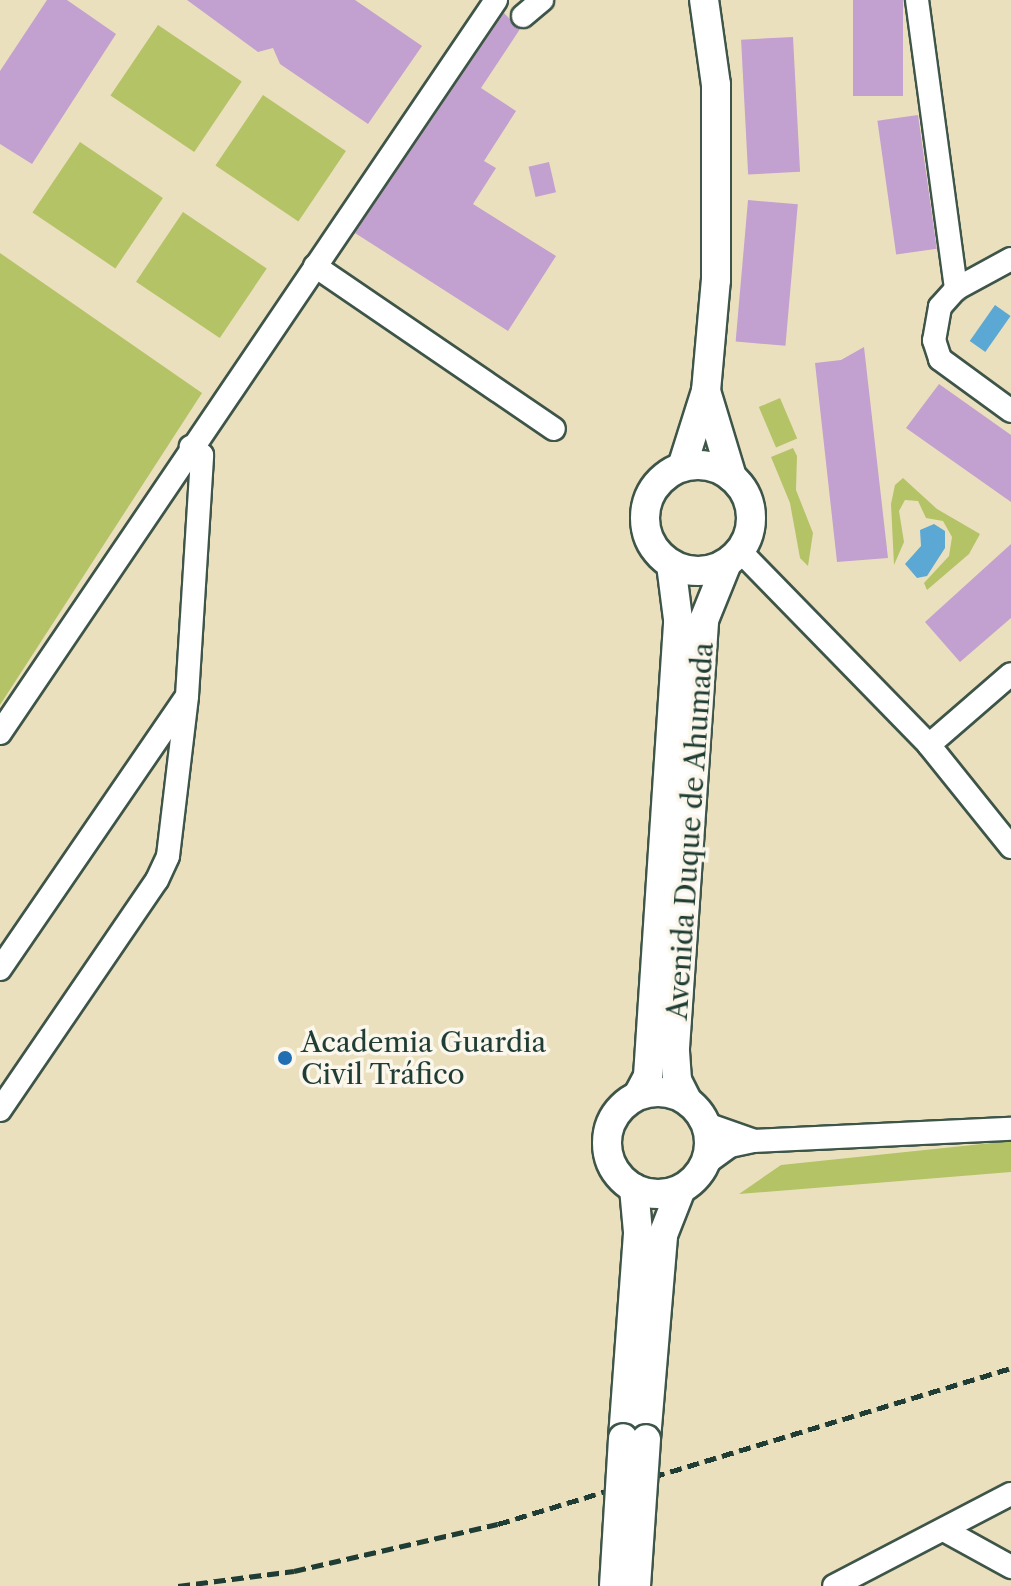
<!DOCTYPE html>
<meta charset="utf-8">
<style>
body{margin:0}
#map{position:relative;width:1011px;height:1586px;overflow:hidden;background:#ebe0be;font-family:"Libre Caslon Text",serif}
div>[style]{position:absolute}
.green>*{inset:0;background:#b3c366;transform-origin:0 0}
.water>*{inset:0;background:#5ba8d4;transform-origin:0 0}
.building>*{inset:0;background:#c2a0cf;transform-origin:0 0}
.roads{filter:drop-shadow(2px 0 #3e5549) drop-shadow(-2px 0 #3e5549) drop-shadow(0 2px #3e5549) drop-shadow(0 -2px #3e5549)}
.minor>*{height:22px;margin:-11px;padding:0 11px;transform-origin:11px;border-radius:11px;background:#fff}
.major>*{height:28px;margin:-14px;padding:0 14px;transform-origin:14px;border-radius:14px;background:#fff}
.major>.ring{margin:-14px;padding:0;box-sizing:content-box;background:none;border:28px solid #fff;border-radius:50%}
.rail>*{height:5px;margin-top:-2.5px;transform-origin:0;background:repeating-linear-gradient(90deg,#1f3d34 0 12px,transparent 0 18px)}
.bridges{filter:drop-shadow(2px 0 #3e5549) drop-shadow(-2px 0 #3e5549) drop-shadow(0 2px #3e5549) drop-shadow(0 -2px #3e5549)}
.major-bridge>*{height:28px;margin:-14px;padding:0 14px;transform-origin:14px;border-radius:14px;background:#fff}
.dots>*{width:22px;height:22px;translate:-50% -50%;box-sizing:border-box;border:4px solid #fbf7ec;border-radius:50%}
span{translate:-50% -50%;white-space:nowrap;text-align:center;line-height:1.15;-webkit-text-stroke:7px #fbf7ec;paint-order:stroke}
.street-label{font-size:28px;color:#1f3d34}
.poi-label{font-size:28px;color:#1f3d34}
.left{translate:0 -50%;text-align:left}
</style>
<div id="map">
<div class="green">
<i style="left:158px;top:25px;width:101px;height:85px;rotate:34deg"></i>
<i style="left:263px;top:95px;width:100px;height:85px;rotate:34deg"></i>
<i style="left:80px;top:142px;width:100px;height:85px;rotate:34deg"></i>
<i style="left:183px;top:212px;width:101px;height:84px;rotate:34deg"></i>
<i style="clip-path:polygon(0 253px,202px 393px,0 705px)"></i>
<i style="left:780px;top:398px;width:44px;height:23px;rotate:67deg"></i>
<i style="clip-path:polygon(793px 448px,797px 456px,796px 490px,813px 533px,808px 566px,800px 558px,790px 503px,771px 457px)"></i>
<i style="clip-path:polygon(903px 478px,937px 509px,980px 534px,969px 554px,927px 590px,924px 583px,949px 556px,952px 537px,943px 521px,926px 518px,918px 501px,905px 500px,899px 511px,904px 542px,894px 565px,891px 504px,895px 485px)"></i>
<i style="clip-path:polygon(1011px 1141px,1011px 1172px,739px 1194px,781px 1165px)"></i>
</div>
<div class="water">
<i style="left:995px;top:305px;width:19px;height:44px;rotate:35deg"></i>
<i style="clip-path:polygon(934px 524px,945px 531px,945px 548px,927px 576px,917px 578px,905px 564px,921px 546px,920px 530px)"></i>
</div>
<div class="building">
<i style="clip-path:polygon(47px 0,67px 0,116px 34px,32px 164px,0 144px,0 71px)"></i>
<i style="clip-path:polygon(187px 0,355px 0,422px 46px,368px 124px,280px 64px,273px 48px,258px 52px)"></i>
<i style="left:853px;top:0;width:50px;height:96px"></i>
<i style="clip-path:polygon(504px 13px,520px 29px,481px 88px,516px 111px,484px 161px,496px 168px,473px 204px,556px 256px,508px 331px,355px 233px)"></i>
<i style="left:793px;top:37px;width:135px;height:52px;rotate:87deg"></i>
<i style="left:918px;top:115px;width:135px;height:41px;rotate:82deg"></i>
<i style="left:549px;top:162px;width:31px;height:21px;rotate:77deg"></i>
<i style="left:748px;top:200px;width:50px;height:142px;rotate:5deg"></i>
<i style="clip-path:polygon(864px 347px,888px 558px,837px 562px,815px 363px,841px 360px)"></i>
<i style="clip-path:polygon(939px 384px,1011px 435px,1011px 502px,906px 428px)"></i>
<i style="clip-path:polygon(1011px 544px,1011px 618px,960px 662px,925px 622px)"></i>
</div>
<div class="roads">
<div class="minor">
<i style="left:917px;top:0;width:292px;rotate:82.3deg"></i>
<i style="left:523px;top:16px;width:25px;rotate:-40deg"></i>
<i style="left:1011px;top:259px;width:63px;rotate:151.4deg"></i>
<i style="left:956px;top:289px;width:24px;rotate:132deg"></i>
<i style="left:940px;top:307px;width:34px;rotate:100deg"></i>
<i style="left:934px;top:340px;width:20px;rotate:72deg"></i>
<i style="left:940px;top:359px;width:88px;rotate:36.2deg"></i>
<i style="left:315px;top:266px;width:289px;rotate:34.3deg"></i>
<i style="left:740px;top:551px;width:271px;rotate:45.7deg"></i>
<i style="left:929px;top:745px;width:131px;rotate:51.2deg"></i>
<i style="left:0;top:733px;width:885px;rotate:-55.91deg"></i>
<i style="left:929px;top:745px;width:108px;rotate:-40.9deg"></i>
<i style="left:0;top:969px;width:327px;rotate:-55.6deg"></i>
<i style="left:0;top:1110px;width:278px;rotate:-55.7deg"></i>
<i style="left:157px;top:880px;width:26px;rotate:-65deg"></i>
<i style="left:168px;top:856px;width:161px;rotate:-83.2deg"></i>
<i style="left:187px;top:696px;width:241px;rotate:-86.4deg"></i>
<i style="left:202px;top:455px;width:14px;rotate:-144deg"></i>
<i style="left:706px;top:1124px;width:49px;rotate:19.2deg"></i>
<i style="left:705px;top:1164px;width:31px;rotate:-36deg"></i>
<i style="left:730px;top:1146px;width:24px;rotate:-12deg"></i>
<i style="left:753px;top:1141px;width:258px;rotate:-2.7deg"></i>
<i style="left:944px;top:1530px;width:77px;rotate:28.9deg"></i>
<i style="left:834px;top:1586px;width:199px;rotate:-27.5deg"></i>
</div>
<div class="major">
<i style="left:706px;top:391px;width:90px;rotate:73.2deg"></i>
<i class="ring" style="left:645px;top:465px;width:78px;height:78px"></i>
<i style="left:682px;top:467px;width:80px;rotate:-72.5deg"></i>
<i style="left:706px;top:391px;width:111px;rotate:-84.9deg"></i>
<i style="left:716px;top:280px;width:195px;rotate:-90deg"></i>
<i style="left:716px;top:85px;width:86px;rotate:-98deg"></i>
<i class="ring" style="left:607px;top:1092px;width:74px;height:74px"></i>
<i style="left:638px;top:1095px;width:21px;rotate:-62deg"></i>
<i style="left:648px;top:1076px;width:458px;rotate:-86.2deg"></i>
<i style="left:678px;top:619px;width:55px;rotate:-97.3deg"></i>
<i style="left:687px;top:1100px;width:22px;rotate:-117deg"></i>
<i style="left:677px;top:1080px;width:32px;rotate:-94deg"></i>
<i style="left:675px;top:1048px;width:429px;rotate:-86.1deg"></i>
<i style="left:704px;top:620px;width:61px;rotate:-68deg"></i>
<i style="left:623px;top:1438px;width:207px;rotate:-85.8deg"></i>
<i style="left:638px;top:1232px;width:44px;rotate:-95.2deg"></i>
<i style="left:646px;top:1439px;width:205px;rotate:-85.2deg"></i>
<i style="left:663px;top:1235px;width:49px;rotate:-68.6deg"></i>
</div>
</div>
<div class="rail">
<i style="left:178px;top:1586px;width:117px;rotate:-7.4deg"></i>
<i style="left:294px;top:1571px;width:209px;rotate:-13deg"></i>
<i style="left:498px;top:1524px;width:536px;rotate:-16.91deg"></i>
</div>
<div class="bridges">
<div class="major-bridge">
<i style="left:614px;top:1586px;width:148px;rotate:-86.5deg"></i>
<i style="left:636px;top:1586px;width:147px;rotate:-86.1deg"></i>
</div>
</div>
<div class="dots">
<i style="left:285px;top:1058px;background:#1f6fb2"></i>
</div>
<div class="street-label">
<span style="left:690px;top:831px;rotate:-86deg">Avenida Duque de Ahumada</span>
</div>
<div class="poi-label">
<span class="left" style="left:301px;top:1058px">Academia Guardia<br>Civil Tráfico</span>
</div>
</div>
